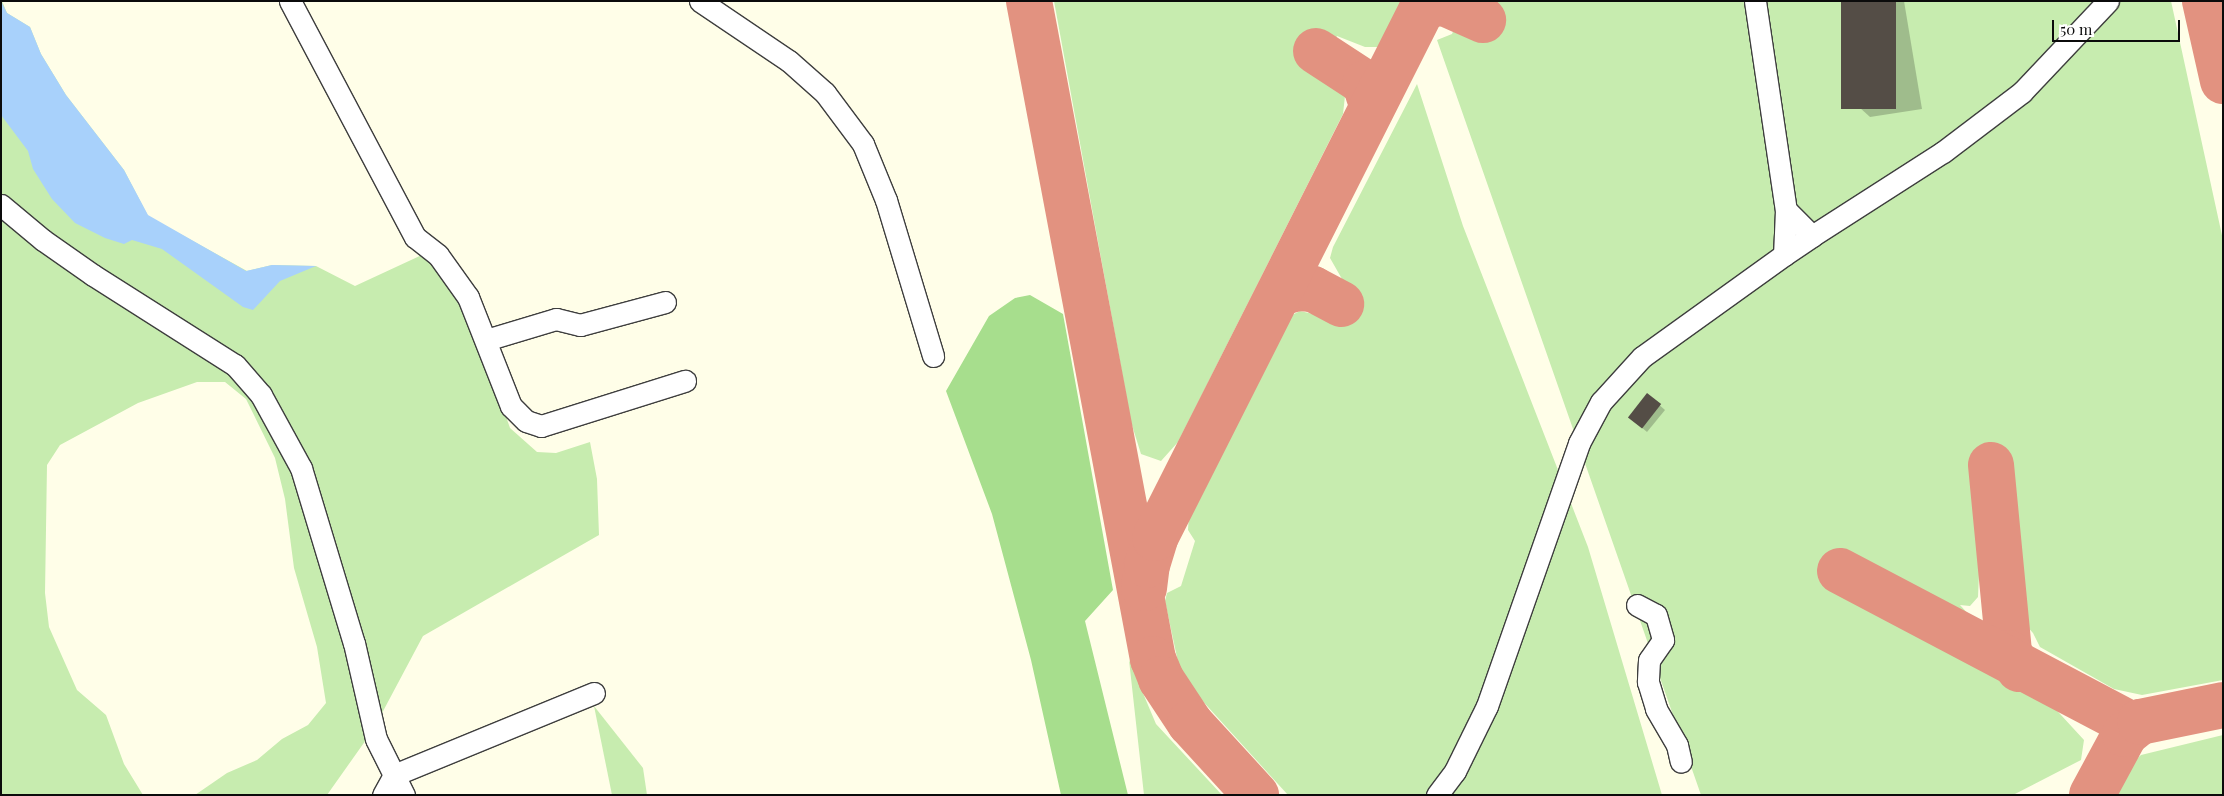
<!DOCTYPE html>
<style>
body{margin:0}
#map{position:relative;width:2224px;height:796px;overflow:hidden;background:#fffee8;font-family:"Playfair Display",serif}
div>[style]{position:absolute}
.green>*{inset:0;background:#c7ecaf}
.forest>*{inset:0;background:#a7de8d}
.water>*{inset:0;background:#a8d1fb}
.shadow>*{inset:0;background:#0003}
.taxiway>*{height:46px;margin:-23px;padding:0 23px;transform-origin:23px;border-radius:23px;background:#e29280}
.building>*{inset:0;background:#544d46;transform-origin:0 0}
.roads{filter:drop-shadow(1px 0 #3e3e3e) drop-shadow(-1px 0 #3e3e3e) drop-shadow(0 1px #3e3e3e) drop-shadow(0 -1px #3e3e3e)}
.minor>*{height:21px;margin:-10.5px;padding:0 10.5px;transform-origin:10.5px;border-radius:10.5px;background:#fff}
span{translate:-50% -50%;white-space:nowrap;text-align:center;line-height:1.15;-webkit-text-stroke:5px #fff;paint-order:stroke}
.frame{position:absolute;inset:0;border:2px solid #0b0b0b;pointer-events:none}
.scale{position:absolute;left:2052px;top:20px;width:128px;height:22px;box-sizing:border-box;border:2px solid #0b0b0b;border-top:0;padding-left:6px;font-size:15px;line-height:18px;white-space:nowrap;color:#0b0b0b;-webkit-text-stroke:4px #fff;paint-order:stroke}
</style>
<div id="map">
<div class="green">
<i style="clip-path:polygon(2px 1px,7px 13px,30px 27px,41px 54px,66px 95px,124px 170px,148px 216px,247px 271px,272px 265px,316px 266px,355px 286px,424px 254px,449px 276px,478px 336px,510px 428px,537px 452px,556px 453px,590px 442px,597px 479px,599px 535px,423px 636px,373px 730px,327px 795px,195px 795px,227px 773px,257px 760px,282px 739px,308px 725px,326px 703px,317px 647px,294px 568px,285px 499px,275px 458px,246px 399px,225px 382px,197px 382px,138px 403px,60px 445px,47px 465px,45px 593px,49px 627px,77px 690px,106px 715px,124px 764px,143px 795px,1px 795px)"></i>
<i style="clip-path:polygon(1054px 1px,1405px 1px,1387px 37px,1378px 47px,1365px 47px,1337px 36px,1316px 76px,1345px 96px,1343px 114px,1178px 442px,1161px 461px,1141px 454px,1131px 422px)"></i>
<i style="clip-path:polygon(1465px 1px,2171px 1px,2223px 240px,2223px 680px,2142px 695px,2114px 689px,2040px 647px,2033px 633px,1979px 574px,1978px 597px,1970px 606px,1960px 605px,2084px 740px,2081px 760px,2013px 795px,1701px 795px,1437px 40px,1452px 34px)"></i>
<i style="clip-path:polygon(1417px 84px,1463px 226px,1588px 547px,1662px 795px,1288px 795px,1189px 686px,1178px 662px,1165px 601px,1167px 593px,1181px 586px,1195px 541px,1188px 530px,1189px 513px,1290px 316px,1300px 311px,1322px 316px,1342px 279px,1330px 258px,1333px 247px)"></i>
<i style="clip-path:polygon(1129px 660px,1156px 724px,1222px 795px,1144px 795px)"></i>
<i style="clip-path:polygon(594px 706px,643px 768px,647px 795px,612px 795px)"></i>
<i style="clip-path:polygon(2223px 735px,2223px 795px,2114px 795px,2130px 765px,2141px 755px)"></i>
</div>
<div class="forest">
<i style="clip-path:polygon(1030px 295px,1063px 314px,1113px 590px,1085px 621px,1128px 795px,1061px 795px,1031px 660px,992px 514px,946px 391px,989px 316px,1015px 298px)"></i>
</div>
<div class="water">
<i style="clip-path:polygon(1px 1px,7px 13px,30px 27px,41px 54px,66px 95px,124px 170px,148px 215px,246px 271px,272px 265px,316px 266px,280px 281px,253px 310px,243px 307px,162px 249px,132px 240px,124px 244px,105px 238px,75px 223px,52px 199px,33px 169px,28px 151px,1px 115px)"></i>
</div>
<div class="shadow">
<i style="clip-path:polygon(1842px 1px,1904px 1px,1922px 109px,1870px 117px,1859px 107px)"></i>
<i style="clip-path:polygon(1647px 394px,1665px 410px,1647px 432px,1634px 421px)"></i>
</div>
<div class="taxiway">
<i style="left:1029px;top:1px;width:670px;rotate:79.33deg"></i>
<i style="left:1153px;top:659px;width:22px;rotate:68deg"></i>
<i style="left:1161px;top:679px;width:53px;rotate:56.6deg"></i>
<i style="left:1190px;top:723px;width:98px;rotate:47.5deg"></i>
<i style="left:2205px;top:1px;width:82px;rotate:77.3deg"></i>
<i style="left:1431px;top:5px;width:11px;rotate:-15deg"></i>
<i style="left:1442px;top:2px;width:45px;rotate:23.7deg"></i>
<i style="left:1316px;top:51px;width:59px;rotate:33.1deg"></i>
<i style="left:1365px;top:83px;width:14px;rotate:73deg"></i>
<i style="left:1287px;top:291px;width:11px;rotate:-15deg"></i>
<i style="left:1298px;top:288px;width:15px;rotate:4deg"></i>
<i style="left:1313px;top:289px;width:32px;rotate:28deg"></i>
<i style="left:1991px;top:465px;width:189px;rotate:84.5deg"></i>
<i style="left:2009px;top:653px;width:19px;rotate:58deg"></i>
<i style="left:1840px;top:571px;width:320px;rotate:27.8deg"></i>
<i style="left:1144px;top:588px;width:23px;rotate:-83deg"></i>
<i style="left:1147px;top:565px;width:28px;rotate:-73deg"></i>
<i style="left:1155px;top:538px;width:602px;rotate:-63.22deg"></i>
<i style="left:2092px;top:795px;width:69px;rotate:-61.6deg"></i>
<i style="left:2125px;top:734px;width:19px;rotate:-39deg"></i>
<i style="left:2140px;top:722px;width:85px;rotate:-11.6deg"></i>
</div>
<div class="building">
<i style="left:1841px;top:1px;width:55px;height:108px"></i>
<i style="left:1647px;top:393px;width:18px;height:31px;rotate:38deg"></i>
</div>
<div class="roads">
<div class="minor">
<i style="left:290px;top:1px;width:267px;rotate:62.1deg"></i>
<i style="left:415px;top:237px;width:29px;rotate:38deg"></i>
<i style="left:438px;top:255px;width:52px;rotate:54.5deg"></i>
<i style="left:468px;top:297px;width:117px;rotate:68.5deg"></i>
<i style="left:511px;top:406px;width:21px;rotate:45deg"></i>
<i style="left:526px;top:421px;width:16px;rotate:18deg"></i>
<i style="left:541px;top:426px;width:151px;rotate:-17.4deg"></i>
<i style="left:700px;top:1px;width:107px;rotate:34deg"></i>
<i style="left:789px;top:61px;width:48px;rotate:41.6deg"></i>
<i style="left:825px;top:93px;width:64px;rotate:53.3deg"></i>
<i style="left:863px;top:144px;width:61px;rotate:67.7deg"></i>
<i style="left:886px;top:200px;width:163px;rotate:73.2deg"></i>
<i style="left:1755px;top:1px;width:211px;rotate:81.6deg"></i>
<i style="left:1786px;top:210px;width:37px;rotate:45deg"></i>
<i style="left:1812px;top:236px;width:156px;rotate:-32.7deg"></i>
<i style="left:1943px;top:152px;width:99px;rotate:-37.2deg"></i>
<i style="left:2022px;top:92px;width:125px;rotate:-46.6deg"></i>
<i style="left:1px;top:205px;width:55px;rotate:39.8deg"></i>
<i style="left:43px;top:240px;width:61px;rotate:35deg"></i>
<i style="left:93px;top:275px;width:168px;rotate:32.4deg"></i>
<i style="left:235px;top:365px;width:40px;rotate:49deg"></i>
<i style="left:261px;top:395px;width:83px;rotate:61.3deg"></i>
<i style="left:301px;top:468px;width:183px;rotate:73.2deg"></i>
<i style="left:354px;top:643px;width:98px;rotate:77.1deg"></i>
<i style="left:376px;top:739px;width:63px;rotate:63.4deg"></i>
<i style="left:1786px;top:210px;width:45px;rotate:92.5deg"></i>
<i style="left:1784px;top:255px;width:34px;rotate:-34deg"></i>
<i style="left:486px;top:340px;width:73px;rotate:-16.7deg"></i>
<i style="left:556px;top:319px;width:25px;rotate:14deg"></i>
<i style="left:580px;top:325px;width:88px;rotate:-15.1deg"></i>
<i style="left:1637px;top:605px;width:21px;rotate:28deg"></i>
<i style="left:1656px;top:615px;width:26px;rotate:74deg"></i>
<i style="left:1663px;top:640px;width:24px;rotate:125deg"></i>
<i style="left:1649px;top:660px;width:22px;rotate:93deg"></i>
<i style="left:1648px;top:682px;width:28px;rotate:73deg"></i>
<i style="left:1656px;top:709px;width:42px;rotate:59.7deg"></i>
<i style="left:1677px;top:745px;width:17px;rotate:77deg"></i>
<i style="left:383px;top:795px;width:23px;rotate:-61deg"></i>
<i style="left:394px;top:775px;width:216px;rotate:-22.3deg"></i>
<i style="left:1437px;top:795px;width:30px;rotate:-53deg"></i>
<i style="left:1455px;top:771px;width:72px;rotate:-63.8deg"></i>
<i style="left:1487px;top:706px;width:279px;rotate:-70.7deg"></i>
<i style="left:1579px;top:443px;width:47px;rotate:-61.8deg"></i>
<i style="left:1601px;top:402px;width:61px;rotate:-47.7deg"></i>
<i style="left:1642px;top:357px;width:175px;rotate:-35.7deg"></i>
</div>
</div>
<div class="frame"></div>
<div class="scale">50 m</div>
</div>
